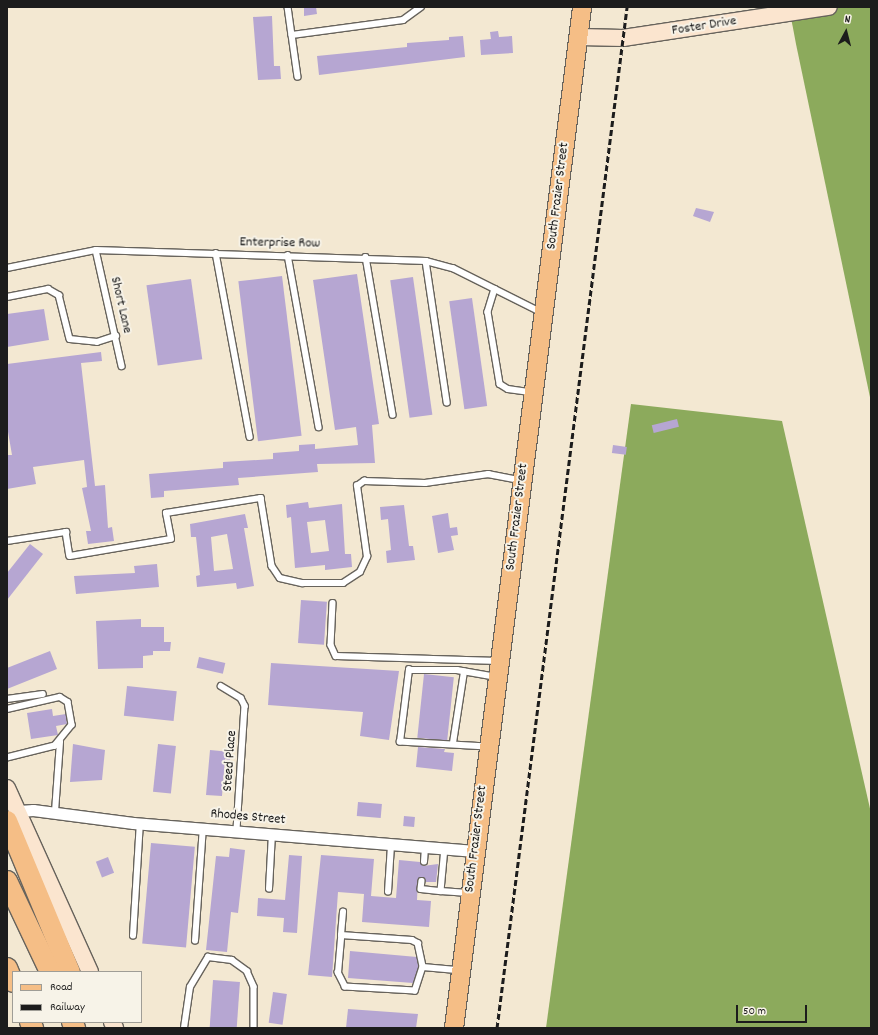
<!DOCTYPE html>
<style>
body{margin:0}
#map{position:relative;width:878px;height:1035px;overflow:hidden;background:#f3e8d2;font-family:Dekko,sans-serif}
div>[style]{position:absolute}
.forest>*{inset:0;background:#8caa5c}
.building>*{inset:0;background:#b6a6d2;transform-origin:0 0}
.roads{filter:drop-shadow(1px 0 #67635c) drop-shadow(-1px 0 #67635c) drop-shadow(0 1px #67635c) drop-shadow(0 -1px #67635c)}
.lane>*{height:5.5px;margin:-2.75px;padding:0 2.75px;transform-origin:2.75px;border-radius:2.75px;background:#fff}
.street>*{height:11px;margin:-5.5px;padding:0 5.5px;transform-origin:5.5px;border-radius:5.5px;background:#fff}
.secondary>*{height:16px;margin:-8px;padding:0 8px;transform-origin:8px;border-radius:8px;background:#fbe5cf}
.primary>*{height:18px;margin:-9px;padding:0 9px;transform-origin:9px;border-radius:9px;background:#f5be86}
.highway>*{height:20px;margin:-10px;padding:0 10px;transform-origin:10px;border-radius:10px;background:#f5be86}
.rail>*{height:3px;margin-top:-1.5px;transform-origin:0;background:repeating-linear-gradient(90deg,#1c1c1c 0 6px,transparent 0 9px)}
span{translate:-50% -50%;white-space:nowrap;text-align:center;line-height:1.15;-webkit-text-stroke:4px #f7f3e8;paint-order:stroke}
.street-label{font-size:14px;color:#1c1c1c}
.frame{position:absolute;inset:0;border:8px solid #1c1c1c;pointer-events:none}
.legend{position:absolute;left:12px;top:971px;width:130px;height:52px;box-sizing:border-box;background:#f7f3e8;border:1px solid #9f9d96;margin:0;padding:5px 7px;list-style:none;font-size:12px;color:#1c1c1c}
.legend li{display:flex;align-items:center;gap:8px;height:20px}
.legend b{width:20px;border:1px solid #9f9d96}
.north{position:absolute;left:826px;top:12px;width:40px;height:40px;-webkit-text-stroke:3px #f7f3e8;paint-order:stroke;rotate:7deg;font-size:11px;font-weight:700;line-height:16px;text-align:center;color:#1c1c1c}
.north::after{content:'';display:block;margin:auto;width:14px;height:18px;background:#1c1c1c;clip-path:polygon(50% 0,100% 100%,50% 72%,0 100%)}
.scale{position:absolute;left:736px;top:1005px;width:71px;height:18px;box-sizing:border-box;border:2px solid #1c1c1c;border-top:0;padding-left:5px;font-size:12px;line-height:14px;white-space:nowrap;color:#1c1c1c;-webkit-text-stroke:3px #f7f3e8;paint-order:stroke}
</style>
<div id="map">
<div class="forest">
<i style="clip-path:polygon(789px 7px,871px 7px,871px 402px,796px 44px)"></i>
<i style="clip-path:polygon(631px 404px,782px 421px,871px 813px,871px 1028px,546px 1028px)"></i>
</div>
<div class="building">
<i style="clip-path:polygon(304px 7px,316px 7px,317px 14px,304px 16px)"></i>
<i style="clip-path:polygon(272px 16px,274px 66px,280px 66px,281px 79px,258px 80px,253px 17px)"></i>
<i style="clip-path:polygon(498px 31px,499px 37px,512px 36px,513px 53px,481px 55px,480px 40px,491px 39px,490px 32px)"></i>
<i style="clip-path:polygon(463px 36px,465px 57px,319px 75px,317px 56px,407px 47px,407px 43px,449px 40px,449px 37px)"></i>
<i style="clip-path:polygon(696px 208px,714px 212px,710px 222px,693px 216px)"></i>
<i style="clip-path:polygon(357px 274px,379px 424px,372px 425px,375px 463px,317px 464px,318px 472px,238px 478px,239px 485px,164px 491px,164px 497px,151px 498px,149px 474px,223px 468px,223px 462px,273px 459px,273px 453px,299px 451px,299px 445px,315px 444px,315px 449px,358px 445px,356px 427px,335px 430px,313px 280px)"></i>
<i style="left:282px;top:276px;width:161px;height:44px;rotate:83deg"></i>
<i style="left:413px;top:277px;width:139px;height:23px;rotate:82deg"></i>
<i style="left:191px;top:279px;width:81px;height:45px;rotate:82deg"></i>
<i style="left:472px;top:298px;width:109px;height:23px;rotate:82deg"></i>
<i style="clip-path:polygon(44px 309px,49px 340px,7px 347px,7px 314px)"></i>
<i style="clip-path:polygon(101px 352px,102px 361px,81px 363px,95px 486px,105px 485px,108px 528px,112px 527px,114px 541px,88px 544px,86px 531px,91px 531px,82px 488px,87px 487px,84px 460px,33px 467px,36px 484px,7px 489px,7px 455px,12px 455px,7px 426px,7px 364px)"></i>
<i style="left:677px;top:419px;width:8px;height:26px;rotate:76deg"></i>
<i style="left:613px;top:445px;width:14px;height:8px;rotate:8deg"></i>
<i style="clip-path:polygon(evenodd,308px 502px,309px 508px,342px 504px,345px 554px,351px 554px,352px 567px,325px 570px,325px 565px,295px 568px,291px 517px,287px 518px,286px 505px,308px 502px,325px 520px,329px 551px,311px 553px,307px 522px,325px 520px)"></i>
<i style="clip-path:polygon(404px 505px,409px 546px,413px 546px,415px 560px,387px 563px,386px 551px,391px 550px,388px 519px,381px 520px,380px 507px)"></i>
<i style="clip-path:polygon(448px 513px,450px 528px,457px 527px,458px 535px,451px 536px,454px 550px,438px 553px,432px 516px)"></i>
<i style="clip-path:polygon(evenodd,245px 514px,248px 528px,244px 528px,254px 586px,237px 589px,236px 583px,197px 587px,196px 576px,200px 575px,196px 537px,191px 537px,190px 524px,245px 514px,227px 534px,233px 569px,214px 571px,211px 537px,227px 534px)"></i>
<i style="clip-path:polygon(30px 544px,43px 554px,7px 600px,7px 573px)"></i>
<i style="clip-path:polygon(157px 564px,159px 587px,76px 594px,74px 576px,135px 573px,134px 566px)"></i>
<i style="left:301px;top:600px;width:26px;height:43px;rotate:4deg"></i>
<i style="clip-path:polygon(141px 619px,141px 627px,164px 627px,164px 642px,171px 642px,170px 651px,153px 651px,153px 655px,143px 656px,143px 668px,98px 669px,96px 621px)"></i>
<i style="clip-path:polygon(50px 651px,57px 669px,7px 689px,7px 668px)"></i>
<i style="left:199px;top:657px;width:27px;height:11px;rotate:13deg"></i>
<i style="clip-path:polygon(271px 663px,399px 671px,389px 740px,360px 736px,363px 712px,268px 705px)"></i>
<i style="left:424px;top:674px;width:30px;height:64px;rotate:6deg"></i>
<i style="left:127px;top:686px;width:50px;height:30px;rotate:6deg"></i>
<i style="clip-path:polygon(52px 709px,53px 716px,66px 714px,67px 724px,56px 726px,58px 735px,31px 739px,27px 713px)"></i>
<i style="clip-path:polygon(73px 744px,105px 750px,102px 780px,70px 782px)"></i>
<i style="left:158px;top:744px;width:18px;height:48px;rotate:6deg"></i>
<i style="clip-path:polygon(418px 747px,445px 749px,444px 752px,454px 753px,452px 771px,416px 767px)"></i>
<i style="clip-path:polygon(210px 750px,231px 752px,230px 760px,225px 759px,222px 796px,206px 795px)"></i>
<i style="left:358px;top:802px;width:24px;height:14px;rotate:5deg"></i>
<i style="left:404px;top:816px;width:11px;height:10px;rotate:5deg"></i>
<i style="left:151px;top:843px;width:44px;height:101px;rotate:5deg"></i>
<i style="clip-path:polygon(230px 848px,245px 850px,238px 913px,231px 912px,227px 952px,206px 950px,216px 856px,229px 857px)"></i>
<i style="clip-path:polygon(289px 855px,302px 856px,297px 933px,283px 932px,284px 918px,257px 916px,258px 898px,285px 900px)"></i>
<i style="clip-path:polygon(321px 855px,374px 859px,371px 896px,396px 898px,399px 860px,420px 862px,423px 866px,438px 864px,436px 882px,426px 882px,422px 877px,418px 880px,417px 900px,431px 901px,429px 927px,362px 922px,364px 894px,338px 892px,332px 977px,308px 975px)"></i>
<i style="left:108px;top:857px;width:17px;height:13px;rotate:69deg"></i>
<i style="clip-path:polygon(350px 951px,417px 957px,419px 967px,413px 983px,348px 978px)"></i>
<i style="left:213px;top:980px;width:27px;height:48px;rotate:4deg"></i>
<i style="left:273px;top:992px;width:14px;height:31px;rotate:8deg"></i>
<i style="clip-path:polygon(348px 1009px,418px 1014px,416px 1028px,346px 1028px)"></i>
</div>
<div class="roads">
<div class="lane">
<i style="left:288px;top:7px;width:28px;rotate:82deg"></i>
<i style="left:292px;top:35px;width:112px;rotate:-7.7deg"></i>
<i style="left:403px;top:20px;width:22px;rotate:-36deg"></i>
<i style="left:292px;top:35px;width:42px;rotate:81.9deg"></i>
<i style="left:96px;top:250px;width:119px;rotate:77.4deg"></i>
<i style="left:216px;top:253px;width:187px;rotate:79.5deg"></i>
<i style="left:288px;top:255px;width:175px;rotate:79.8deg"></i>
<i style="left:366px;top:257px;width:160px;rotate:80.3deg"></i>
<i style="left:426px;top:261px;width:143px;rotate:81.5deg"></i>
<i style="left:7px;top:268px;width:91px;rotate:-11.4deg"></i>
<i style="left:96px;top:250px;width:330px;rotate:1.9deg"></i>
<i style="left:426px;top:261px;width:28px;rotate:15deg"></i>
<i style="left:453px;top:268px;width:98px;rotate:26.6deg"></i>
<i style="left:495px;top:289px;width:24px;rotate:107deg"></i>
<i style="left:488px;top:312px;width:73px;rotate:80.5deg"></i>
<i style="left:500px;top:384px;width:9px;rotate:32deg"></i>
<i style="left:508px;top:389px;width:22px;rotate:8deg"></i>
<i style="left:7px;top:297px;width:42px;rotate:-11deg"></i>
<i style="left:48px;top:289px;width:13px;rotate:29deg"></i>
<i style="left:59px;top:295px;width:45px;rotate:76deg"></i>
<i style="left:70px;top:339px;width:27px;rotate:6deg"></i>
<i style="left:97px;top:342px;width:20px;rotate:-18deg"></i>
<i style="left:7px;top:541px;width:60px;rotate:-8.7deg"></i>
<i style="left:66px;top:532px;width:24px;rotate:81deg"></i>
<i style="left:70px;top:556px;width:102px;rotate:-9.6deg"></i>
<i style="left:171px;top:539px;width:26px;rotate:-101deg"></i>
<i style="left:166px;top:513px;width:96px;rotate:-9deg"></i>
<i style="left:261px;top:498px;width:69px;rotate:80.8deg"></i>
<i style="left:272px;top:566px;width:14px;rotate:56deg"></i>
<i style="left:280px;top:578px;width:23px;rotate:13deg"></i>
<i style="left:302px;top:583px;width:41px"></i>
<i style="left:343px;top:583px;width:20px;rotate:-33deg"></i>
<i style="left:360px;top:572px;width:17px;rotate:-65deg"></i>
<i style="left:367px;top:557px;width:72px;rotate:-98deg"></i>
<i style="left:357px;top:486px;width:9px;rotate:-36deg"></i>
<i style="left:364px;top:481px;width:61px;rotate:1.9deg"></i>
<i style="left:425px;top:483px;width:64px;rotate:-8.1deg"></i>
<i style="left:488px;top:474px;width:32px;rotate:11deg"></i>
<i style="left:333px;top:603px;width:42px;rotate:92.7deg"></i>
<i style="left:331px;top:645px;width:12px;rotate:66deg"></i>
<i style="left:336px;top:656px;width:162px;rotate:1.8deg"></i>
<i style="left:221px;top:686px;width:23px;rotate:31deg"></i>
<i style="left:241px;top:698px;width:9px;rotate:63deg"></i>
<i style="left:245px;top:706px;width:125px;rotate:93.7deg"></i>
<i style="left:7px;top:699px;width:36px;rotate:-8deg"></i>
<i style="left:7px;top:709px;width:54px;rotate:-12.8deg"></i>
<i style="left:60px;top:697px;width:9px;rotate:32deg"></i>
<i style="left:68px;top:702px;width:23px;rotate:80deg"></i>
<i style="left:72px;top:725px;width:27px;rotate:129deg"></i>
<i style="left:55px;top:746px;width:49px;rotate:166deg"></i>
<i style="left:453px;top:743px;width:72px;rotate:-81.2deg"></i>
<i style="left:487px;top:747px;width:87px;rotate:-176.7deg"></i>
<i style="left:400px;top:742px;width:73px;rotate:-82.9deg"></i>
<i style="left:409px;top:670px;width:48px"></i>
<i style="left:457px;top:670px;width:40px;rotate:10deg"></i>
<i style="left:55px;top:812px;width:70px;rotate:-85.9deg"></i>
<i style="left:445px;top:848px;width:43px;rotate:95.3deg"></i>
<i style="left:441px;top:891px;width:27px;rotate:4deg"></i>
<i style="left:424px;top:862px;width:15px;rotate:-86deg"></i>
<i style="left:422px;top:881px;width:8px;rotate:97deg"></i>
<i style="left:421px;top:889px;width:20px;rotate:6deg"></i>
<i style="left:269px;top:889px;width:55px;rotate:-86.9deg"></i>
<i style="left:388px;top:892px;width:47px;rotate:-86.3deg"></i>
<i style="left:341px;top:935px;width:23px;rotate:-85deg"></i>
<i style="left:133px;top:936px;width:113px;rotate:-86.5deg"></i>
<i style="left:195px;top:941px;width:113px;rotate:-86deg"></i>
<i style="left:423px;top:967px;width:25px;rotate:108deg"></i>
<i style="left:415px;top:991px;width:70px;rotate:-176.7deg"></i>
<i style="left:345px;top:987px;width:16px;rotate:-117deg"></i>
<i style="left:338px;top:973px;width:38px;rotate:-85deg"></i>
<i style="left:341px;top:935px;width:71px;rotate:4deg"></i>
<i style="left:412px;top:940px;width:7px;rotate:27deg"></i>
<i style="left:418px;top:943px;width:25px;rotate:78deg"></i>
<i style="left:423px;top:967px;width:36px;rotate:5deg"></i>
<i style="left:184px;top:1028px;width:41px;rotate:-81.7deg"></i>
<i style="left:190px;top:987px;width:35px;rotate:-59deg"></i>
<i style="left:208px;top:957px;width:24px;rotate:7deg"></i>
<i style="left:232px;top:960px;width:19px;rotate:36deg"></i>
<i style="left:247px;top:971px;width:17px;rotate:66deg"></i>
<i style="left:254px;top:987px;width:41px;rotate:90deg"></i>
</div>
<div class="street">
<i style="left:19px;top:811px;width:14px;rotate:-4deg"></i>
<i style="left:33px;top:810px;width:101px;rotate:7.4deg"></i>
<i style="left:133px;top:823px;width:343px;rotate:4.7deg"></i>
</div>
<div class="secondary">
<i style="left:579px;top:37px;width:44px;rotate:1.3deg"></i>
<i style="left:623px;top:38px;width:208px;rotate:-8.6deg"></i>
<i style="left:7px;top:788px;width:202px;rotate:65.7deg"></i>
<i style="left:112px;top:1022px;width:7px;rotate:63deg"></i>
</div>
<div class="primary">
<i style="left:454px;top:1028px;width:1029px;rotate:-82.85deg"></i>
</div>
<div class="highway">
<i style="left:7px;top:821px;width:164px;rotate:67.4deg"></i>
<i style="left:7px;top:881px;width:101px;rotate:64.7deg"></i>
<i style="left:7px;top:968px;width:15px;rotate:67deg"></i>
<i style="left:30px;top:1022px;width:7px;rotate:63deg"></i>
<i style="left:72px;top:1022px;width:7px;rotate:63deg"></i>
</div>
</div>
<div class="rail">
<i style="left:497px;top:1028px;width:1029px;rotate:-82.74deg"></i>
</div>
<div class="street-label">
<span style="left:704px;top:26px;rotate:-9deg">Foster Drive</span>
<span style="left:558px;top:196px;rotate:-83deg">South Frazier Street</span>
<span style="left:280px;top:243px;rotate:1deg">Enterprise Row</span>
<span style="left:121px;top:305px;rotate:77deg">Short Lane</span>
<span style="left:517px;top:517px;rotate:-83deg">South Frazier Street</span>
<span style="left:230px;top:761px;rotate:-86deg">Steed Place</span>
<span style="left:248px;top:817px;rotate:5deg">Rhodes Street</span>
<span style="left:476px;top:839px;rotate:-83deg">South Frazier Street</span>
</div>
<div class="frame"></div>
<ul class="legend">
<li><b style="height:5px;background:#f5be86"></b>Road</li>
<li><b style="height:5px;background:#1c1c1c"></b>Railway</li>
</ul>
<div class="north">N</div>
<div class="scale">50 m</div>
</div>
